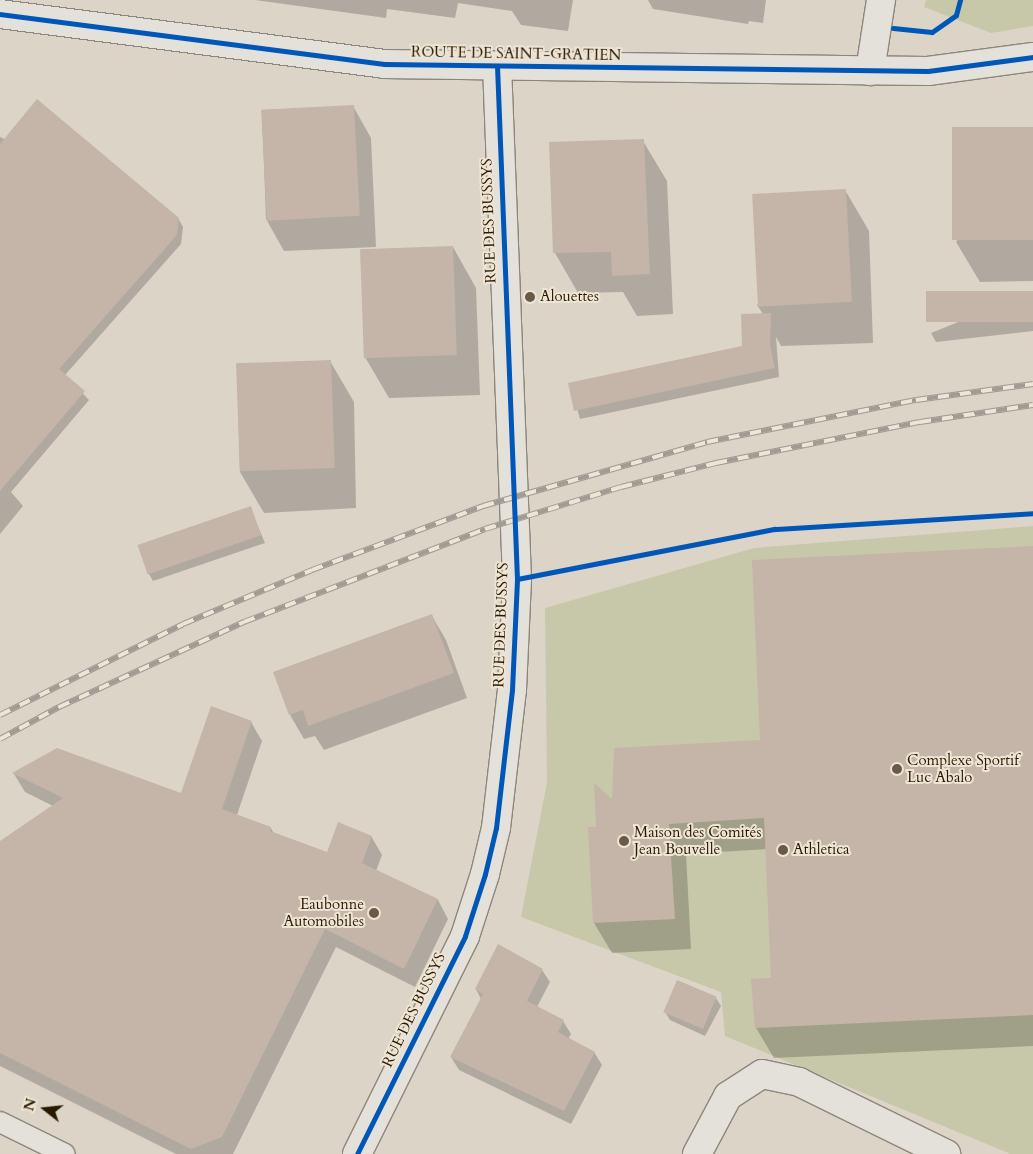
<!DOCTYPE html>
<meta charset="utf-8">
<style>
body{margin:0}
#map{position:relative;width:1033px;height:1154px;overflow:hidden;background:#dcd4c7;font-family:Cardo,serif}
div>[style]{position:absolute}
.green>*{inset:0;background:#c7c8a9}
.shadow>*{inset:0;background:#0003}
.building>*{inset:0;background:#c5b4a8;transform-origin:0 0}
.roads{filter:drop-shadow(1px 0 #8d867b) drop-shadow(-1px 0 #8d867b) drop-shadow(0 1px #8d867b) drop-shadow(0 -1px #8d867b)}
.service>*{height:20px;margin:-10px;padding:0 10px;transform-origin:10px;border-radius:10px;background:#e4e1da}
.minor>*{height:28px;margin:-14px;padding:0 14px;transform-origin:14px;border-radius:14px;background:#e4e1da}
.rail>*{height:5.5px;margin-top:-2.75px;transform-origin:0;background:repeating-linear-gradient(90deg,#eee5d5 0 11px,#a09b93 0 22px);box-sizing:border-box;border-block:1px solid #a09b93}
.cycleway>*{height:5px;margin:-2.5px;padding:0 2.5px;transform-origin:2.5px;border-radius:2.5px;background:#0057b8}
.dots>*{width:14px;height:14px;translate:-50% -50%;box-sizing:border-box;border:2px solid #eee5d5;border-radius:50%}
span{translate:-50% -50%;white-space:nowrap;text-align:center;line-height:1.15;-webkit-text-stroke:4px #eee5d5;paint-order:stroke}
.street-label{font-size:15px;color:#2a1901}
.poi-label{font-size:15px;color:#2a1901}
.left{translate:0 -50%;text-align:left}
.right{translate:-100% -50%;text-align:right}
.north{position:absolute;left:20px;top:1084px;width:50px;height:50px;-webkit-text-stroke:4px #eee5d5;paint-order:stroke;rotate:286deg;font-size:14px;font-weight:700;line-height:20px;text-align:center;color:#2a1901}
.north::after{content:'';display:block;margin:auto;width:18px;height:22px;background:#2a1901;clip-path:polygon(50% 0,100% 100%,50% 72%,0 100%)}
</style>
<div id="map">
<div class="green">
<i style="clip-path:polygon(926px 0,1033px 0,1033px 26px,991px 33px,924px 7px)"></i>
<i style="clip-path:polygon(1033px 526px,1033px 1154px,1011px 1154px,725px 1036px,721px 992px,521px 917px,547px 782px,545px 608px,754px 548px)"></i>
</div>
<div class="shadow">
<i style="clip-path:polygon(255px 0,573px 0,568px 31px,521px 25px,512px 11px,458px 3px,455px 18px,387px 9px,386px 18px)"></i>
<i style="clip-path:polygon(648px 0,766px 0,763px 23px,749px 21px,748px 24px,653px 9px)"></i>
<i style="clip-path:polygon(353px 106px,371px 138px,376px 247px,284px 251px,266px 219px,262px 110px)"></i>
<i style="clip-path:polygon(1033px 128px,1033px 281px,980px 282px,956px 242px)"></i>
<i style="clip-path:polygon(0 137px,178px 218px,183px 227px,181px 244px,65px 375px,89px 400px,11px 492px,23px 506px,0 534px)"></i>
<i style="clip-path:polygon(643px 141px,667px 181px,673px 314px,637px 316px,623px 292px,578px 293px,555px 253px)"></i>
<i style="clip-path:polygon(845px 190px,869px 231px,873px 343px,781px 346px,776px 337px,779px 377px,580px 419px,570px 384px,743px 347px,763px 314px,757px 305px)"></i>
<i style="clip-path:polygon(453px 247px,476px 288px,480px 395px,389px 398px,365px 357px,361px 251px)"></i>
<i style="clip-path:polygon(1033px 292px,1033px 331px,936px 342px,931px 333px)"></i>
<i style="clip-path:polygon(330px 361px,354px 402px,356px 508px,264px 513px,240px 472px,237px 364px)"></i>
<i style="clip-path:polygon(250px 508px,265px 543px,153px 581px,148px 572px)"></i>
<i style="clip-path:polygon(1033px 547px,1033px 1046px,774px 1058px,756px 1028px,772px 980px,766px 849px,686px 854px,691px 949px,612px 953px,594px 923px,597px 828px,613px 802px,761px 741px)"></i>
<i style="clip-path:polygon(432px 616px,446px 640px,467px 698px,324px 750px,315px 736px,304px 739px,290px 715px)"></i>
<i style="clip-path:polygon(251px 722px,262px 741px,237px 815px,271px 828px,274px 834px,328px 853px,371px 836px,382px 855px,376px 871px,438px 900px,448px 919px,415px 987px,336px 947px,233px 1154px,176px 1154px,0 1066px,0 843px,53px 806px,25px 792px,14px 774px,181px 795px)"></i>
<i style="clip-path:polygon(542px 970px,550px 982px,537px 1007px,563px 1021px,571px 1034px,568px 1039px,594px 1052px,602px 1065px,571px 1124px,459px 1070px,451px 1057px,481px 999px,476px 989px)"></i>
<i style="clip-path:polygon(716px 998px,721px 1006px,705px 1036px,670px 1020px,665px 1012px)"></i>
</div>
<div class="building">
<i style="clip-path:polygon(37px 99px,179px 218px,177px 235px,59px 369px,85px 391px,0 491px,0 144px)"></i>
<i style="left:354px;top:105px;width:111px;height:93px;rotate:87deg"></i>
<i style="left:1033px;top:127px;width:113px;height:81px;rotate:90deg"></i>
<i style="clip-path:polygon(644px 139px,650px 274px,612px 276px,611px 252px,553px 253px,549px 142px)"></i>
<i style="left:846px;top:189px;width:113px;height:94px;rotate:87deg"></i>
<i style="left:453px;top:246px;width:109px;height:93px;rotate:88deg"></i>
<i style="left:1033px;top:291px;width:31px;height:107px;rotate:90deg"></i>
<i style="clip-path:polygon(771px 313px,770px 345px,775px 368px,574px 411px,568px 383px,742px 346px,741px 314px)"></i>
<i style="left:331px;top:360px;width:108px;height:95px;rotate:88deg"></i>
<i style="left:251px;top:506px;width:31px;height:120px;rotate:71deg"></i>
<i style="clip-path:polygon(1033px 546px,1033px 1015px,755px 1028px,751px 979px,771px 978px,764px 818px,669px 824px,675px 919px,593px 923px,588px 827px,596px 827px,594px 783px,612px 799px,614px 748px,760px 740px,752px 560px)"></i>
<i style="clip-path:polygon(432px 614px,454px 673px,308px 726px,303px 710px,289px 715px,273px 672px)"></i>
<i style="clip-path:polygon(211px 706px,252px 721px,222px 809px,271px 827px,270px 831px,327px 852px,338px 822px,372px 836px,362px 863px,438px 899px,404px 969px,325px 929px,222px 1137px,191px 1149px,0 1053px,0 841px,63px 798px,12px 773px,57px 748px,181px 793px)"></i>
<i style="clip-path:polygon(498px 944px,543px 969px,527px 1001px,564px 1020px,558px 1032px,595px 1052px,564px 1111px,450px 1057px,483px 994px,475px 989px)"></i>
<i style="left:677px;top:980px;width:43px;height:35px;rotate:23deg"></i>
</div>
<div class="roads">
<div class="service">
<i style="left:0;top:1122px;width:72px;rotate:26.2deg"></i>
</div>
<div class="minor">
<i style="left:0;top:14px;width:387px;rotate:7.4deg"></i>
<i style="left:384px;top:64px;width:544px;rotate:0.74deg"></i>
<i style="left:928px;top:71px;width:106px;rotate:-7.6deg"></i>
<i style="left:870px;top:71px;width:72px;rotate:-81.2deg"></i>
<i style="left:357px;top:1154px;width:243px;rotate:-63.6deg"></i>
<i style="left:465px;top:936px;width:65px;rotate:-72.1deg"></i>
<i style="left:485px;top:874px;width:47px;rotate:-76.6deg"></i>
<i style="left:496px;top:828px;width:139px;rotate:-83.4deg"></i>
<i style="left:512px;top:690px;width:111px;rotate:-87.4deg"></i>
<i style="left:517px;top:579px;width:513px;rotate:-92.23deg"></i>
<i style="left:697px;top:1154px;width:66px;rotate:-61.9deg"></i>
<i style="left:728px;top:1096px;width:40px;rotate:-32.9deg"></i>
<i style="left:762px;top:1074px;width:38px;rotate:12deg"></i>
<i style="left:799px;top:1082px;width:164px;rotate:26.1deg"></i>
</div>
</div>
<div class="rail">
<i style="left:0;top:715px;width:204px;rotate:-26.4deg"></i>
<i style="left:183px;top:624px;width:140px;rotate:-22.7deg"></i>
<i style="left:312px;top:570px;width:183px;rotate:-20.5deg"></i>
<i style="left:483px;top:506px;width:233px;rotate:-15.9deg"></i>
<i style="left:707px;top:442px;width:213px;rotate:-11.4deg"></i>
<i style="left:916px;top:400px;width:118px;rotate:-7.8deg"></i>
<i style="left:0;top:739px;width:67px;rotate:-28.5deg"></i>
<i style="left:59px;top:707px;width:204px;rotate:-24.7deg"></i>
<i style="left:244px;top:622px;width:258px;rotate:-21.1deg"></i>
<i style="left:485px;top:529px;width:142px;rotate:-17.2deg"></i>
<i style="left:621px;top:487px;width:98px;rotate:-14.2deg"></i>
<i style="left:716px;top:463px;width:208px;rotate:-11.4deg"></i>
<i style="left:920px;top:422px;width:114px;rotate:-8.6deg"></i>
</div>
<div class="cycleway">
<i style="left:0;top:14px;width:387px;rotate:7.4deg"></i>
<i style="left:384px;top:64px;width:544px;rotate:0.74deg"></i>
<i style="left:928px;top:71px;width:106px;rotate:-7.6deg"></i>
<i style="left:893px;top:28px;width:39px;rotate:6deg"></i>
<i style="left:932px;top:32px;width:29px;rotate:-35deg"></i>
<i style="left:956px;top:15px;width:16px;rotate:-75deg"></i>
<i style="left:517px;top:579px;width:263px;rotate:-11deg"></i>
<i style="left:775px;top:529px;width:258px;rotate:-3.5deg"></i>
<i style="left:357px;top:1154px;width:243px;rotate:-63.6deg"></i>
<i style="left:465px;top:936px;width:65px;rotate:-72.1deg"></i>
<i style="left:485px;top:874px;width:47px;rotate:-76.6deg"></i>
<i style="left:496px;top:828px;width:139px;rotate:-83.4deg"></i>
<i style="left:512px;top:690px;width:111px;rotate:-87.4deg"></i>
<i style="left:517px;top:579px;width:513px;rotate:-92.23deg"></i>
</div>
<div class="dots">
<i style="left:530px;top:297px;background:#685a46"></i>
<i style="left:897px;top:769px;background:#685a46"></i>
<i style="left:624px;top:841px;background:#685a46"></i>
<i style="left:783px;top:850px;background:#685a46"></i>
<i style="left:374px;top:913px;background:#685a46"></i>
</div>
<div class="street-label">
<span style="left:516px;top:54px;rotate:1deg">ROUTE DE SAINT-GRATIEN</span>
<span style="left:489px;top:221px;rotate:-92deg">RUE DES BUSSYS</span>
<span style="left:501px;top:625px;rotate:-88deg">RUE DES BUSSYS</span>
<span style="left:414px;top:1010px;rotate:-64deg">RUE DES BUSSYS</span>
</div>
<div class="poi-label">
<span class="left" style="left:540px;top:297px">Alouettes</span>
<span class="left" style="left:907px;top:769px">Complexe Sportif<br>Luc Abalo</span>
<span class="left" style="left:634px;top:841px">Maison des Comités<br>Jean Bouvelle</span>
<span class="left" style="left:793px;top:850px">Athletica</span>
<span class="right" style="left:364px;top:913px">Eaubonne<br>Automobiles</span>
</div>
<div class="north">N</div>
</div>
